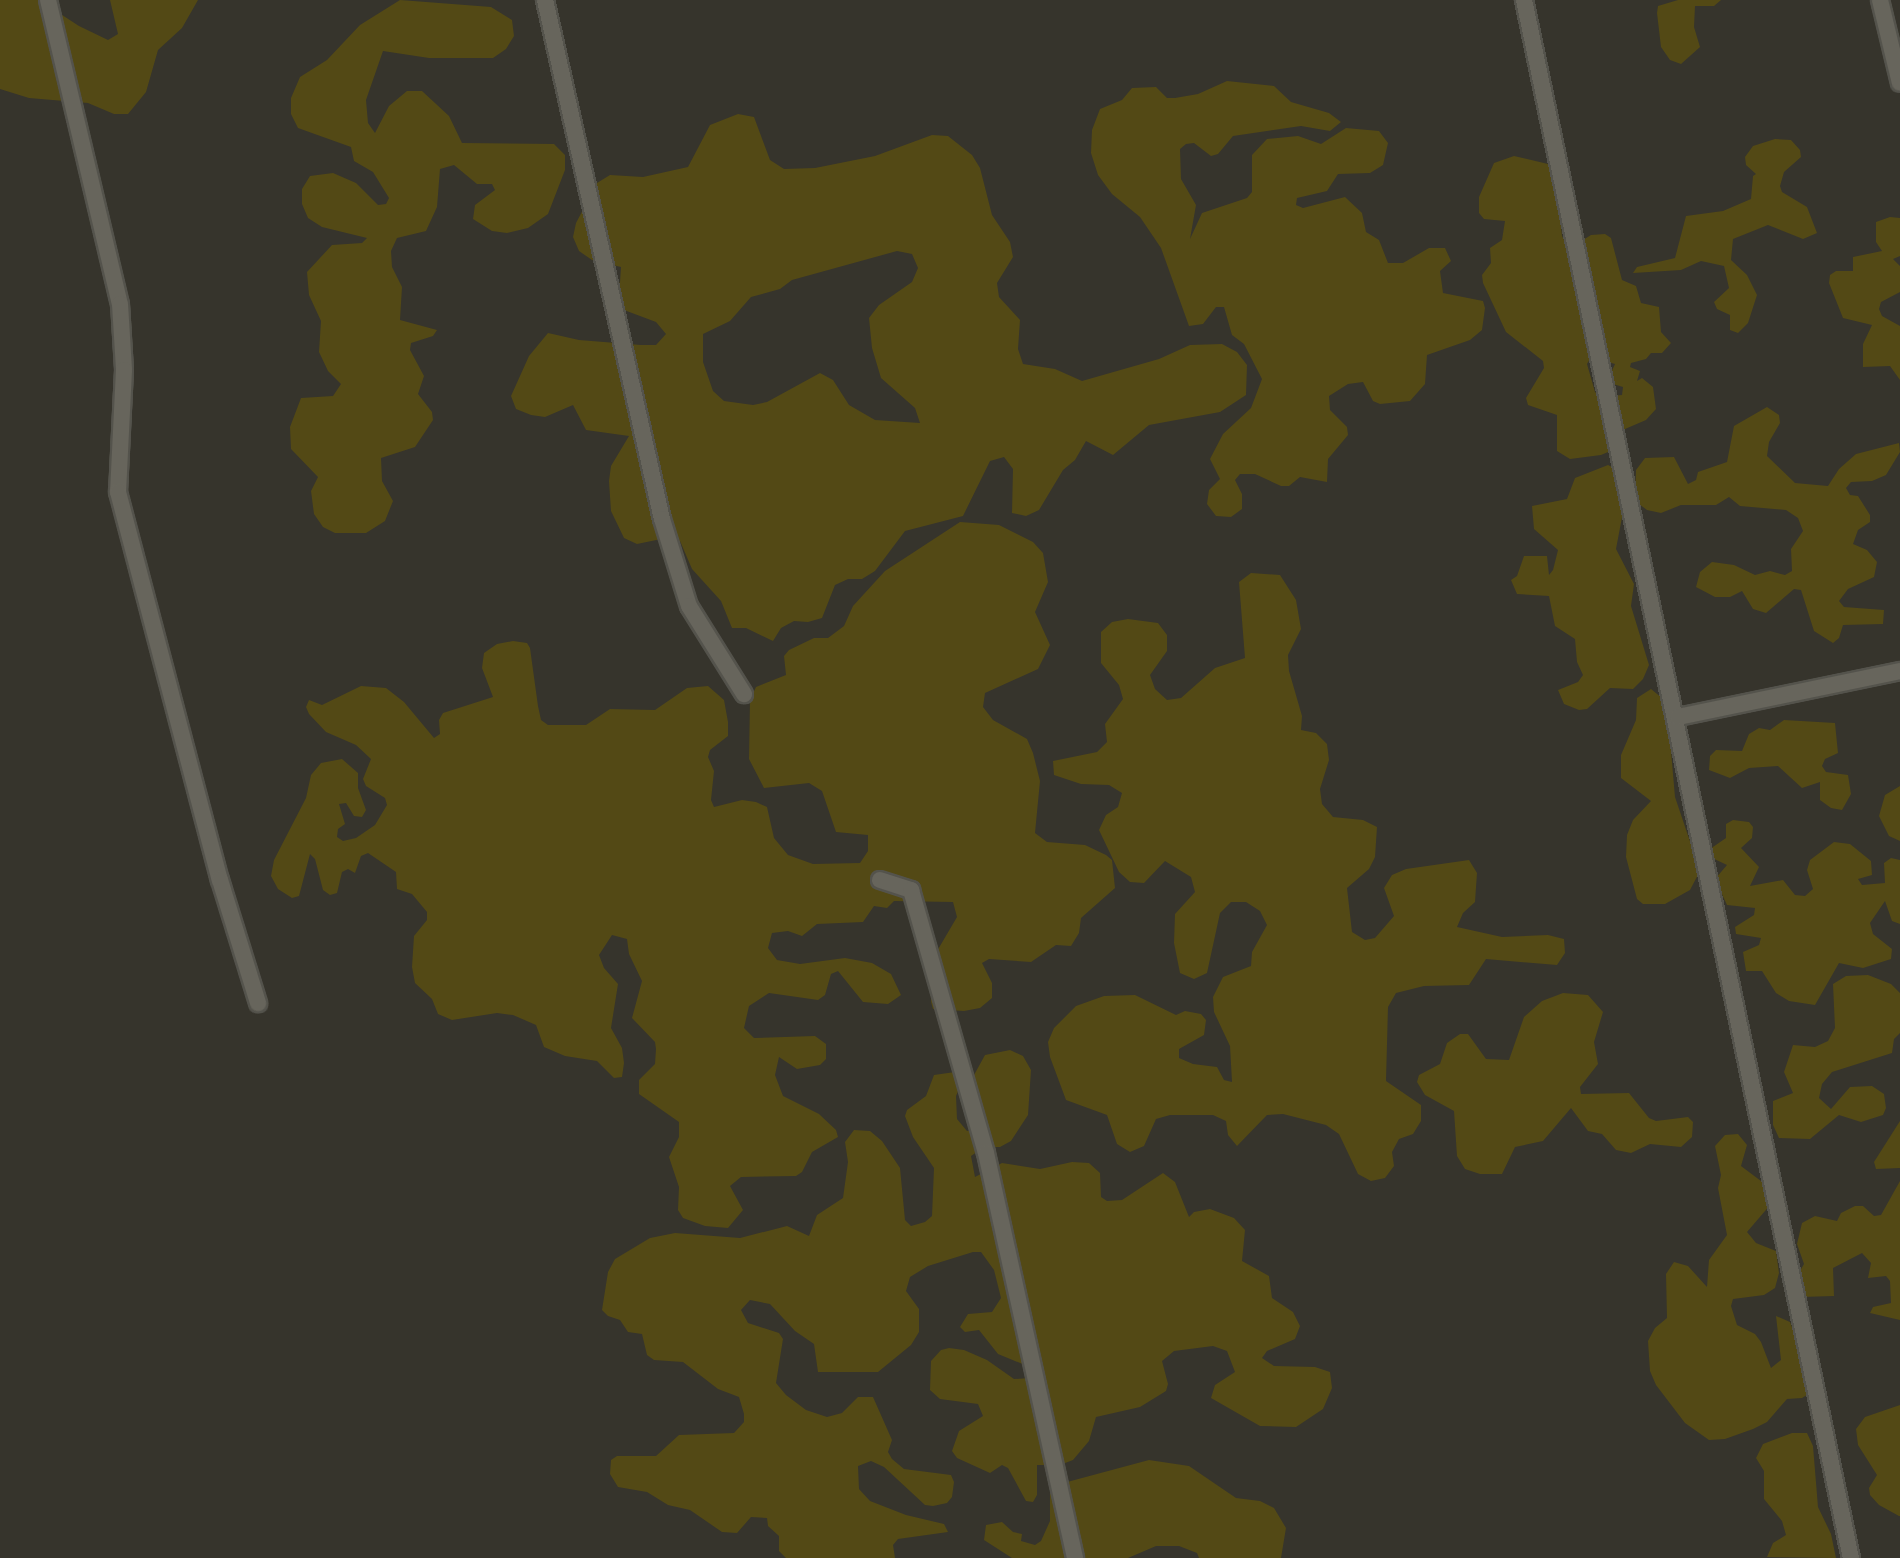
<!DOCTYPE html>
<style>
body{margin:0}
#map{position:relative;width:1900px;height:1558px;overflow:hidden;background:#36342c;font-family:"IBM Plex Sans",sans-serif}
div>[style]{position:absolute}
.green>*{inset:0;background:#534915}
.roads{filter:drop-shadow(2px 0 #54534c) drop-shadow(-2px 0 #54534c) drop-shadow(0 2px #54534c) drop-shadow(0 -2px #54534c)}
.minor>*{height:16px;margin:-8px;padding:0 8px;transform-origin:8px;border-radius:8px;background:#67655c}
span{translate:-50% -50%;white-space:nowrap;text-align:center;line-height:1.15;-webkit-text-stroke:4.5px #2c2a22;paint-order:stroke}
</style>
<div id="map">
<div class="green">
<i style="clip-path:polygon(0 0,39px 0,79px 26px,108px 40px,118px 34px,110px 0,198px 0,182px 28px,158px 50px,146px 92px,128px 114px,114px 114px,88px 103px,29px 98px,0 89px)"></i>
<i style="clip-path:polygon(400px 0,491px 7px,512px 20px,514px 36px,506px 49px,493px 58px,429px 58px,383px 51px,366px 100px,368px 123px,375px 133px,389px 106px,407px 91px,422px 91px,449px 116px,462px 143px,554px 144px,565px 155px,565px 170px,548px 214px,528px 228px,507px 233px,492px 231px,473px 219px,475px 205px,495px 190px,492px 184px,477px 184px,454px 165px,440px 169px,437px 207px,426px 231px,397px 238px,391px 251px,392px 267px,402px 287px,400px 320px,437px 330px,433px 336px,411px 343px,410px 350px,424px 376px,418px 394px,432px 412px,433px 420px,415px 447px,381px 458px,382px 481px,393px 501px,385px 521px,366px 533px,335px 533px,323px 527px,314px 514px,311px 491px,318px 477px,291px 449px,290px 427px,301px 398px,333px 396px,341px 384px,328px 371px,319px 352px,321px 321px,309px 295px,307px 272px,332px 245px,362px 243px,367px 238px,322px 227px,308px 218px,302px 204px,302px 189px,310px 176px,333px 173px,356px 183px,378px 205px,386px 204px,389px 198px,373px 172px,354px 161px,351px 147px,298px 128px,291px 114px,291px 98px,300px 77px,327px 60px,360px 25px)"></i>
<i style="clip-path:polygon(1678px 0,1721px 0,1714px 6px,1695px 6px,1694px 27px,1700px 47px,1681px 64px,1670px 60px,1661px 47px,1657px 13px,1658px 6px)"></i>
<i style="clip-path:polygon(1227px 81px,1274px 86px,1291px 102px,1329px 113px,1341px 122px,1330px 131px,1301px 126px,1233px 136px,1218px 154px,1211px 156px,1194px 143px,1186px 144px,1180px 149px,1181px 179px,1196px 205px,1190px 239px,1202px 213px,1247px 198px,1252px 192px,1252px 155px,1267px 139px,1298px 136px,1321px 144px,1346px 128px,1379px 131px,1388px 143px,1383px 165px,1370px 173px,1338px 174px,1327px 191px,1297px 198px,1296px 205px,1303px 208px,1345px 197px,1362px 213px,1366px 232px,1379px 240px,1388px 263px,1403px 263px,1429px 248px,1445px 248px,1451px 261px,1440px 271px,1443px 293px,1483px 301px,1485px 308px,1482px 330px,1470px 340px,1427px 355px,1425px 384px,1410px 401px,1380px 404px,1373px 401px,1363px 382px,1348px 384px,1329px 396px,1330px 410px,1347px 427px,1348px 435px,1328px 459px,1327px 482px,1300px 477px,1289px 486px,1281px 486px,1255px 474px,1240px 474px,1235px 480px,1242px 494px,1242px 509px,1231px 517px,1216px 516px,1207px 504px,1209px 490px,1220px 479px,1210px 459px,1223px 434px,1251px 408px,1262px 379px,1244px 344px,1232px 335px,1224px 307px,1216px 307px,1203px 324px,1189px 326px,1161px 248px,1140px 217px,1112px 194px,1098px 175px,1091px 153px,1092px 130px,1100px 109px,1122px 100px,1132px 88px,1156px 87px,1167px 98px,1175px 98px,1198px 94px)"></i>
<i style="clip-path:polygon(evenodd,738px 114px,754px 117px,770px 160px,784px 169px,815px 168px,875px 156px,932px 135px,948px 136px,972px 155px,980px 168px,992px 215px,1010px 242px,1013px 257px,997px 283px,999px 297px,1020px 320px,1018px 349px,1023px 364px,1055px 369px,1082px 381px,1159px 359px,1190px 345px,1222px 344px,1237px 352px,1247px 365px,1246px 395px,1220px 412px,1149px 425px,1113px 455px,1086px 441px,1075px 460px,1063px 470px,1039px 510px,1026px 516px,1012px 513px,1013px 469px,1004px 457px,990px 461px,963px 516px,905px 531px,875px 571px,862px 579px,848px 579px,835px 585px,822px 618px,808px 622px,794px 621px,781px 628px,773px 641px,746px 628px,732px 628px,721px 601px,692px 569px,680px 541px,666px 538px,637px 544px,624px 538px,611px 511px,609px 481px,611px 466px,629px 436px,586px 430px,573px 405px,545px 417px,531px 415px,516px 409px,511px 396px,529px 356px,548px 333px,579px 340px,641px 345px,656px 345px,666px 334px,656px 322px,616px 307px,611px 293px,620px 282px,621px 267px,592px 260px,579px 251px,573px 237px,576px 223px,597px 183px,610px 175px,643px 177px,688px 167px,710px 125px,738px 114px,897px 251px,912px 254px,918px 268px,912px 282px,879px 305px,869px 318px,872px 348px,881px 378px,915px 408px,920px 423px,875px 420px,849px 405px,833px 380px,820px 373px,767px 402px,753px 405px,724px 401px,713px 391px,703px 362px,703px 334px,730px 321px,751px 297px,780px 289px,792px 280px,897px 251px)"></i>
<i style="clip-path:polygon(1775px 139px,1791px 140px,1800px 150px,1801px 157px,1784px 172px,1780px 186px,1782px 192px,1807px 207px,1817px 233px,1803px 239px,1768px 225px,1733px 239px,1731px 260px,1747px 275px,1757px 295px,1748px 323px,1738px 333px,1730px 330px,1730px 315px,1717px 309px,1714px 302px,1729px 288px,1724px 266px,1701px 261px,1681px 270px,1633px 273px,1637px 267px,1675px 258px,1686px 216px,1723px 211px,1751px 199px,1753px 176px,1756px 174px,1746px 165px,1745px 157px,1753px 146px)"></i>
<i style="clip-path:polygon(evenodd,1514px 156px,1548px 164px,1558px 197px,1562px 236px,1569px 249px,1591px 235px,1605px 234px,1611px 238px,1622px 280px,1636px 286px,1641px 303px,1659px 307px,1661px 332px,1671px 343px,1662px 353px,1651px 353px,1646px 359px,1631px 363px,1630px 367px,1640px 371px,1637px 381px,1642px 378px,1653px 387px,1656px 409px,1646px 420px,1625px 429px,1615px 449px,1601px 455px,1570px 459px,1557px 451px,1557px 415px,1528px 405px,1526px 398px,1544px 368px,1543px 361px,1506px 332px,1483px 283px,1482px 275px,1491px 263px,1490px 248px,1502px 240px,1505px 221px,1484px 219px,1479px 213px,1479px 197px,1494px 163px,1514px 156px,1591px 357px,1615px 364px,1609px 377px,1613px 384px,1623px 387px,1622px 395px,1600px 397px,1595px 392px,1587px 364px,1591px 357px)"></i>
<i style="clip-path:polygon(1890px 217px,1900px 218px,1900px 256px,1893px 259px,1900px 266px,1900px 292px,1881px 302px,1879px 309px,1882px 316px,1900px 326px,1900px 380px,1890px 366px,1863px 367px,1863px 344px,1872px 325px,1843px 318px,1829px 283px,1830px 275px,1836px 271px,1853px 271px,1853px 257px,1882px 251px,1876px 242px,1876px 222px)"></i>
<i style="clip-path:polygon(1767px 407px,1779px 415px,1780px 423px,1769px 442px,1767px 456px,1795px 483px,1828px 486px,1839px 469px,1856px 454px,1899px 443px,1900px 452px,1886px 475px,1872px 481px,1851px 482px,1846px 488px,1850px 495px,1858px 496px,1870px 515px,1870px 522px,1858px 530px,1853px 544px,1867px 550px,1877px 562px,1874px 577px,1848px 589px,1839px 601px,1844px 607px,1884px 610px,1883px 624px,1843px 625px,1839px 638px,1833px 643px,1814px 631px,1801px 590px,1794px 589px,1766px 613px,1753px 609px,1742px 591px,1730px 597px,1715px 597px,1696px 587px,1700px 572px,1712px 562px,1734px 565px,1755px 575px,1770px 571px,1785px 575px,1792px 571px,1791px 549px,1803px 531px,1798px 518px,1786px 510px,1740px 506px,1729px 497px,1716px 505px,1681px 505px,1661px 513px,1647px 510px,1635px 501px,1636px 470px,1645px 458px,1674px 457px,1688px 484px,1696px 480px,1698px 472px,1727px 462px,1734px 426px)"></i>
<i style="clip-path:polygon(1608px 465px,1614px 468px,1623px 512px,1616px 549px,1634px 584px,1631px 606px,1649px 665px,1643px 679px,1633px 689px,1610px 688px,1587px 709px,1579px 710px,1564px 704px,1558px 690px,1578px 682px,1583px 675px,1577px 662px,1575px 639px,1555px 626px,1549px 596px,1517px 594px,1511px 580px,1517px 576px,1524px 556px,1547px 556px,1549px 575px,1553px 570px,1558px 550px,1534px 529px,1532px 506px,1567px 499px,1575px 478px)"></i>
<i style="clip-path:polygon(960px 522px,999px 525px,1033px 542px,1043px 553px,1048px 582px,1035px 612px,1050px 645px,1038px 669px,985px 693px,983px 707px,993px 720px,1027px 739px,1033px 753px,1040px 781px,1035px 833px,1047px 842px,1085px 845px,1106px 855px,1112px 860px,1115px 888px,1081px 918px,1079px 933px,1071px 946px,1056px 945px,1031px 962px,989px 959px,982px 963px,992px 983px,992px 998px,980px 1008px,964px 1011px,933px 1009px,931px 1002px,930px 963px,957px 917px,953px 902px,894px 901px,887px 908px,874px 906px,863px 922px,817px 924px,802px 936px,788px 931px,772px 933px,768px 948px,777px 960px,800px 964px,845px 958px,872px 963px,891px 974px,901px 995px,888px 1004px,863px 1002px,838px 971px,831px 974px,825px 995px,818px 1000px,769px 993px,749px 1006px,744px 1028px,754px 1038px,815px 1036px,826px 1044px,826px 1059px,820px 1065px,797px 1069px,779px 1057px,775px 1075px,783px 1096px,819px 1114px,836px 1130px,838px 1137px,812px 1152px,802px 1172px,796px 1176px,741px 1177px,730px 1186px,743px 1210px,728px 1228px,705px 1226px,683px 1218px,678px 1210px,679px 1187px,669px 1157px,679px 1137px,679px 1122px,639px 1094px,639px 1080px,655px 1064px,656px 1049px,655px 1042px,632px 1018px,642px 981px,629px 954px,627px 939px,612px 935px,599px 955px,604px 968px,618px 984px,611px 1028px,622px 1048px,624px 1063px,622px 1077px,614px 1078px,597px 1061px,565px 1056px,544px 1047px,536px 1025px,513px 1015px,497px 1013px,452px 1020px,438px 1014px,432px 999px,415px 983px,412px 967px,414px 936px,427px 920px,427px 912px,412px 894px,397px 889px,396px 872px,368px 853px,361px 856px,355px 873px,348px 869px,342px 872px,337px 893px,330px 895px,323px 890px,315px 859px,310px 854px,299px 896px,292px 898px,278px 889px,271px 876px,274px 860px,306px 798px,311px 775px,321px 763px,342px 759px,358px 773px,358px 788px,366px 810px,362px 817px,354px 816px,346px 803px,339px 804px,345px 824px,338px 829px,337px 837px,343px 841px,356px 838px,375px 825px,387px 805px,385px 798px,366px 786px,363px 779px,371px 759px,356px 745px,326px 732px,309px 714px,306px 707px,309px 700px,322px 705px,361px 686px,386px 688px,404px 702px,434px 738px,440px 734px,439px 720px,443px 713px,493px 697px,482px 668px,484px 653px,497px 644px,513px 641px,527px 643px,530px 648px,538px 706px,541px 720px,548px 725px,586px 725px,610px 709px,655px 710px,687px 688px,708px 686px,724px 700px,728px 722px,728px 736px,710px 750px,708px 757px,714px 771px,711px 800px,714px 807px,742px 800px,756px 802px,767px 807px,774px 838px,788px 855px,813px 864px,860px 863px,868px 851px,868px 835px,836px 832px,822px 791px,809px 783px,764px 788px,749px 759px,750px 700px,756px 687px,786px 675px,784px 656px,789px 650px,814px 638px,828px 638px,844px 626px,853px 606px,885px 571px)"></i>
<i style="clip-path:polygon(1251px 573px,1280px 575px,1296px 600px,1301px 629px,1288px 655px,1289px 671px,1302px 716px,1301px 730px,1316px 733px,1327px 744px,1329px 760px,1320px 789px,1322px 804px,1333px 817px,1363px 820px,1377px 827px,1375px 857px,1369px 869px,1347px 888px,1352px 932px,1365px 940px,1375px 938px,1394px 916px,1384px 888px,1392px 875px,1406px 869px,1469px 860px,1477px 873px,1475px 902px,1463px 913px,1457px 927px,1502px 937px,1548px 935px,1564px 939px,1565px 953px,1557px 965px,1486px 959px,1469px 985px,1424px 986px,1396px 993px,1388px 1007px,1386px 1081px,1421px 1105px,1421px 1121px,1413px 1134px,1399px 1139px,1392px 1152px,1394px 1166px,1385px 1178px,1371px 1181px,1358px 1174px,1339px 1134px,1326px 1125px,1283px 1114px,1267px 1115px,1237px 1146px,1228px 1135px,1226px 1121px,1213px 1115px,1170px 1115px,1156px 1119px,1144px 1146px,1130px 1152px,1117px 1144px,1107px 1115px,1066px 1100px,1050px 1057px,1048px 1042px,1054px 1028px,1076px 1006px,1104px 996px,1135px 995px,1176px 1015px,1185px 1011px,1201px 1014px,1206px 1020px,1204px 1035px,1179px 1049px,1179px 1058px,1193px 1064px,1217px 1067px,1224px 1080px,1232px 1082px,1230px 1046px,1214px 1012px,1213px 997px,1223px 977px,1251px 966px,1252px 952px,1267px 925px,1260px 911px,1246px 902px,1231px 902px,1220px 913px,1207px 973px,1194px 979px,1180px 973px,1174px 943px,1175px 914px,1195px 892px,1191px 877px,1165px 861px,1144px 883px,1130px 882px,1119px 872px,1099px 830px,1106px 815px,1118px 807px,1122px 793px,1109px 785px,1081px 784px,1054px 775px,1053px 761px,1097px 752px,1107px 742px,1105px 724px,1123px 699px,1119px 685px,1101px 663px,1101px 632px,1112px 622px,1128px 619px,1158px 623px,1167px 635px,1167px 651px,1150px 675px,1155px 689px,1167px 700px,1181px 698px,1215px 668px,1245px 658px,1239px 582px)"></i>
<i style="clip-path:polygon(1651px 689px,1662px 698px,1669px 728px,1675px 797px,1700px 871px,1690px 890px,1665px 904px,1643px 904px,1637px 899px,1626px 857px,1627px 835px,1633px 820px,1651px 801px,1621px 778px,1621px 755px,1636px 720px,1637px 698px)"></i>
<i style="clip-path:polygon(1784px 720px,1835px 723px,1838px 753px,1825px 759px,1822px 766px,1826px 772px,1848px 775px,1851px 794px,1842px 810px,1831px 808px,1820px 800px,1820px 782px,1802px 788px,1778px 766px,1749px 768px,1730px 778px,1709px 770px,1710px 756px,1716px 750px,1742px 751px,1749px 734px,1759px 728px,1770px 730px)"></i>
<i style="clip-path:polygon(1900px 786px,1900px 841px,1889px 836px,1879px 816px,1885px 795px)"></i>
<i style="clip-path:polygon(1733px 820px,1749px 822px,1753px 827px,1752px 838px,1741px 848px,1759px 867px,1750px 886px,1783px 880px,1795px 895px,1805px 896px,1813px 889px,1807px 870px,1810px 860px,1834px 842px,1850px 844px,1871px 861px,1872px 875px,1858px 879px,1862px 885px,1885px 883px,1884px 863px,1891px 858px,1900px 860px,1900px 924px,1892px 921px,1885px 901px,1870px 923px,1873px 934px,1892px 949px,1891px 959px,1863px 968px,1839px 963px,1815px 1005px,1789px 1001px,1776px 993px,1762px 971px,1746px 971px,1743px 952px,1759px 945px,1761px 938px,1736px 934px,1735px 927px,1754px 915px,1755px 908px,1727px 905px,1715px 879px,1727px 865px,1710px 857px,1710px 849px,1726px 838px,1726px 824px)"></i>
<i style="clip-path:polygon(1868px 975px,1891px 984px,1900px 993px,1900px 1033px,1894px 1039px,1892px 1053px,1832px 1072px,1822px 1084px,1819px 1098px,1831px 1109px,1850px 1087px,1872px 1086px,1884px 1094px,1886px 1108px,1883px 1115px,1861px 1122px,1839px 1115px,1810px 1139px,1779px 1138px,1773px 1125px,1773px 1101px,1793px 1093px,1784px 1072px,1793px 1045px,1815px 1047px,1828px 1041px,1835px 1028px,1833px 984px,1846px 976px)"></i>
<i style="clip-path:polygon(1563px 993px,1588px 995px,1603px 1012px,1594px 1042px,1598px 1064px,1580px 1087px,1581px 1094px,1629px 1093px,1649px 1118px,1656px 1121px,1688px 1117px,1693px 1122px,1692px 1137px,1681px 1147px,1650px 1144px,1631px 1153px,1616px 1150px,1602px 1134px,1588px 1131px,1571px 1108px,1543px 1141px,1515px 1147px,1502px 1174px,1480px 1174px,1465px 1169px,1457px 1156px,1454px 1111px,1425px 1095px,1417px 1082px,1419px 1075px,1440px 1064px,1447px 1043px,1460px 1034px,1468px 1034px,1486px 1059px,1509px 1060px,1524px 1017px,1542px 1001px)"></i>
<i style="clip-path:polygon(1010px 1050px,1023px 1056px,1031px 1070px,1028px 1115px,1011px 1141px,1000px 1147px,984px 1147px,971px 1156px,975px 1177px,1002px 1163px,1040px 1169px,1072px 1162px,1089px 1163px,1100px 1173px,1101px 1197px,1107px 1201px,1122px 1200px,1163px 1173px,1175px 1182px,1189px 1217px,1194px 1212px,1210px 1209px,1234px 1218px,1245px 1230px,1242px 1261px,1269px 1276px,1272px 1298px,1293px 1312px,1300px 1326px,1295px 1339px,1267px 1351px,1262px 1358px,1274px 1366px,1315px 1367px,1330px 1372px,1332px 1388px,1323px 1409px,1296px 1427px,1260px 1426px,1211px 1398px,1215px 1385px,1235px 1372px,1227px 1351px,1213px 1346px,1174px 1351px,1162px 1361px,1168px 1384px,1166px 1391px,1140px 1407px,1096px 1417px,1089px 1441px,1073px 1460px,1060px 1465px,1037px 1465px,1037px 1495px,1033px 1502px,1026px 1501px,1008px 1468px,1002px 1465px,990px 1473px,957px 1458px,952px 1451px,959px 1431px,983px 1416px,978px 1404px,940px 1399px,930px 1390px,931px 1361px,941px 1350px,949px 1348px,964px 1350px,987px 1360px,1014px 1379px,1030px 1378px,1025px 1365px,998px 1354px,979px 1330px,965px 1332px,960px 1327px,968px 1314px,992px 1312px,1001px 1298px,994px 1270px,981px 1252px,973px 1252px,928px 1266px,910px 1277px,906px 1291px,919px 1309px,919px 1332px,911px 1345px,878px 1372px,818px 1372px,814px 1344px,795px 1331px,770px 1304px,750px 1300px,741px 1310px,748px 1323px,779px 1333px,783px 1339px,776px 1383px,786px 1395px,806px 1410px,827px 1417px,842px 1413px,858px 1397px,873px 1397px,892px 1440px,888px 1452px,892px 1459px,904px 1469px,951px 1475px,954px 1482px,952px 1497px,947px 1503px,933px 1506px,925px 1505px,884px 1467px,871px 1461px,858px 1466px,859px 1489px,870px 1501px,906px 1515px,944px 1524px,948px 1532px,898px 1539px,893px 1545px,895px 1558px,786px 1558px,779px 1551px,779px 1536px,768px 1526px,767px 1518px,751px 1517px,737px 1533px,722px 1532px,690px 1510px,668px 1505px,647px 1492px,618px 1487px,610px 1474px,611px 1460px,617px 1456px,656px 1456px,679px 1435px,734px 1433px,744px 1422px,744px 1414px,739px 1397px,718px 1389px,683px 1362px,654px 1360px,647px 1355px,642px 1334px,628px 1332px,620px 1320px,608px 1316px,602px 1310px,608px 1272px,615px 1259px,650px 1238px,675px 1233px,740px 1238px,787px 1226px,809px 1236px,817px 1215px,843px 1198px,848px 1162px,845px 1142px,854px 1130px,870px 1131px,882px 1141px,900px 1168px,905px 1220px,911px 1226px,925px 1222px,932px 1216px,934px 1168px,913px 1137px,905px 1116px,907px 1110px,926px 1096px,934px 1075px,955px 1072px,962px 1082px,956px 1096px,957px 1119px,967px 1131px,975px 1130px,974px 1075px,985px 1055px)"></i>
<i style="clip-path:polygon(1900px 1121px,1900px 1168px,1876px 1169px,1874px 1162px)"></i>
<i style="clip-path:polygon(1738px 1134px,1747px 1145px,1741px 1166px,1765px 1184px,1771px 1204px,1747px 1232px,1756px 1243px,1776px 1251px,1779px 1273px,1775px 1288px,1764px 1295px,1733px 1299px,1731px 1306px,1737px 1325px,1755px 1334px,1761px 1342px,1771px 1368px,1781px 1360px,1776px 1316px,1790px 1322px,1815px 1390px,1802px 1398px,1787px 1399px,1767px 1422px,1753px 1429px,1725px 1439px,1709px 1440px,1685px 1423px,1656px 1385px,1650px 1371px,1648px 1341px,1655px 1328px,1667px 1318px,1666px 1274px,1674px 1262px,1688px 1266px,1707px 1287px,1709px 1260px,1727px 1235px,1718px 1188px,1721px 1175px,1715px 1146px,1725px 1135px)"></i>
<i style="clip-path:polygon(1900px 1181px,1900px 1320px,1870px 1313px,1873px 1307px,1891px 1303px,1890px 1281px,1886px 1276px,1868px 1278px,1871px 1263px,1862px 1253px,1833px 1268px,1834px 1296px,1801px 1297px,1797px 1276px,1804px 1264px,1797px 1244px,1802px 1223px,1815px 1216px,1837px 1221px,1841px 1213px,1855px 1206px,1863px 1206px,1874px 1216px,1881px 1215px)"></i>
<i style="clip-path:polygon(1900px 1405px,1900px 1516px,1899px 1516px,1879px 1505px,1870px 1495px,1869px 1488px,1877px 1475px,1858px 1445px,1856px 1429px,1865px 1417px)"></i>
<i style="clip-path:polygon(1792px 1433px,1807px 1433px,1813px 1446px,1818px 1507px,1831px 1534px,1836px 1558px,1767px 1557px,1773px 1543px,1786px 1535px,1782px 1521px,1764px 1499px,1764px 1471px,1756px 1458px,1763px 1444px)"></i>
<i style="clip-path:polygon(1149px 1460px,1189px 1466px,1236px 1498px,1260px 1501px,1274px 1508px,1286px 1528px,1281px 1558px,1199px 1558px,1197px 1553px,1179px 1546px,1156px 1546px,1128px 1558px,1012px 1558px,984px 1540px,986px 1525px,1002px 1522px,1013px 1532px,1022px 1534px,1021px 1541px,1035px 1545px,1041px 1541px,1050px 1521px,1050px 1490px,1056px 1485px)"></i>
</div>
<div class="roads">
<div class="minor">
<i style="left:48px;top:0;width:312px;rotate:76.7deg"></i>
<i style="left:120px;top:304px;width:66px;rotate:86.5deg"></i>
<i style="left:124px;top:370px;width:122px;rotate:92.8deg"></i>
<i style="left:118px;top:492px;width:401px;rotate:75.3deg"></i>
<i style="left:220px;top:880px;width:129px;rotate:72.8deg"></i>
<i style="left:545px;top:0;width:532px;rotate:77.3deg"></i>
<i style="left:662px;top:519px;width:91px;rotate:72.8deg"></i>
<i style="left:689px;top:606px;width:104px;rotate:58deg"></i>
<i style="left:1524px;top:0;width:1592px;rotate:78.15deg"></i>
<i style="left:1880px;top:0;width:85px;rotate:76.5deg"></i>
<i style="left:1678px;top:717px;width:227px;rotate:-11.7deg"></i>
<i style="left:880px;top:880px;width:33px;rotate:18deg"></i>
<i style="left:911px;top:890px;width:273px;rotate:74.1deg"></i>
<i style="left:986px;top:1153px;width:415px;rotate:77.6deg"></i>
</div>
</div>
</div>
